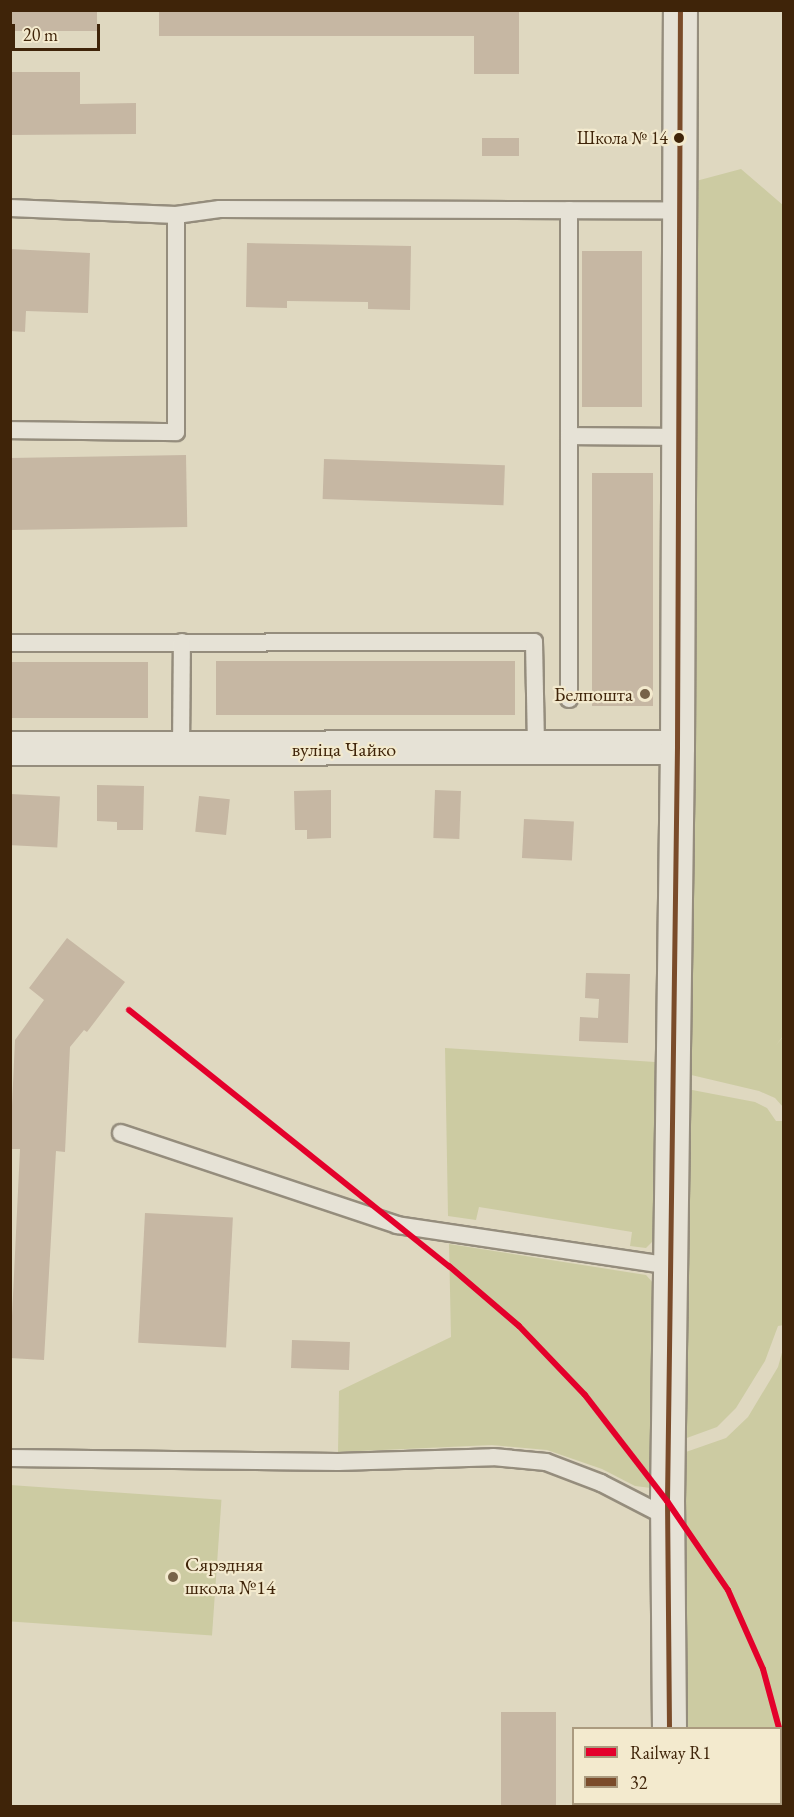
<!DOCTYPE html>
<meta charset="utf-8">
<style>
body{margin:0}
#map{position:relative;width:794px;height:1817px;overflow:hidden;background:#dfd8c0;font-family:"EB Garamond",serif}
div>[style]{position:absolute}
.green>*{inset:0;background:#cccba2;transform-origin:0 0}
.building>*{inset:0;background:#c6b7a3;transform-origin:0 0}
.roads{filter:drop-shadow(2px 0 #958d7d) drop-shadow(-2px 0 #958d7d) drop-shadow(0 2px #958d7d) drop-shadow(0 -2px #958d7d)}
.lane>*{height:16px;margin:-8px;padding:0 8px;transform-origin:8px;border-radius:8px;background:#e6e2d6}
.street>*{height:33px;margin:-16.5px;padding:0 16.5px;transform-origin:16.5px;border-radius:16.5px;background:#e6e2d6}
.secondary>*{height:33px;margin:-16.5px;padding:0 16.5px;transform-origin:16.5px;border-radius:16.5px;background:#e6e2d6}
.bus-1>*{height:4.5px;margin:-2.25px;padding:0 2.25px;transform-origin:2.25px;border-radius:2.25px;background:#7a4b2a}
.rail-1>*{height:6px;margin:-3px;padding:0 3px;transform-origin:3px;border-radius:3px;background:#e4002b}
.dots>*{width:16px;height:16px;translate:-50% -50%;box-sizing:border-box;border:3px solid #f3eace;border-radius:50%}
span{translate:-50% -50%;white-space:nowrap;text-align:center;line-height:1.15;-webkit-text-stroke:4.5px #f3eace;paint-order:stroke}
.bus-label{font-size:18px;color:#3f2409}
.right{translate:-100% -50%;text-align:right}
.poi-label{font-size:20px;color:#3f2409}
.left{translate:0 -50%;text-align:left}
.street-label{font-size:20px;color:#3f2409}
.frame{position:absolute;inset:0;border:12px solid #3f2409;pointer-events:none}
.legend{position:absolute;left:572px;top:1727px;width:210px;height:78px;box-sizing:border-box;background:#f3eace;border:2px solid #ab9b7f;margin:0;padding:8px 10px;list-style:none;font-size:18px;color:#3f2409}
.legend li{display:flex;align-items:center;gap:12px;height:30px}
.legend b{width:30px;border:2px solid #ab9b7f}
.scale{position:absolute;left:12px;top:24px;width:88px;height:27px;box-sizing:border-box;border:3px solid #3f2409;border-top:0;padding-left:8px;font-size:18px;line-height:21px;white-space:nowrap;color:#3f2409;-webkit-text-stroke:4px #f3eace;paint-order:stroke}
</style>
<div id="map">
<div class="green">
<i style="clip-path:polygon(741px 169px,784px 206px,784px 1035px,776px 1045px,783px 1037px,783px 1107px,775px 1098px,759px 1091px,687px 1074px,696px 181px)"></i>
<i style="clip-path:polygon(445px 1048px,655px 1062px,654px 1240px,646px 1248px,630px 1246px,632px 1232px,479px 1207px,476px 1220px,448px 1216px)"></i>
<i style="clip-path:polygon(687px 1089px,755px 1102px,767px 1108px,776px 1121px,783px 1121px,784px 1325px,778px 1326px,765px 1361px,736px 1408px,717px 1427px,684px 1439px)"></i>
<i style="clip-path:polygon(449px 1244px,646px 1275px,655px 1285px,651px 1488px,635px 1486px,602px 1469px,547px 1450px,492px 1445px,338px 1452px,339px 1391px,451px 1337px)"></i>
<i style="clip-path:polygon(783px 1349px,783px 1806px,683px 1806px,780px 1804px,780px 1728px,683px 1728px,683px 1453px,726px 1438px,748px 1417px,778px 1367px)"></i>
<i style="left:10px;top:1485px;width:212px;height:136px;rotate:4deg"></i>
</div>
<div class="building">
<i style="left:10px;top:10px;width:87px;height:21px"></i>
<i style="clip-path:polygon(159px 10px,519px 10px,519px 74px,474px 74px,474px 36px,159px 36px)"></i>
<i style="clip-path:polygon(10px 72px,80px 72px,80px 104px,136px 103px,136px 134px,10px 135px)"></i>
<i style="left:482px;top:138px;width:37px;height:18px"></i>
<i style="clip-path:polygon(247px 243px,411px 246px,410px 310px,368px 309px,368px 302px,287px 301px,287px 308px,246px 307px)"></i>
<i style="clip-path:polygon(10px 249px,90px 253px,88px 313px,26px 311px,25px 332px,10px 331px)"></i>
<i style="left:582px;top:251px;width:60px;height:156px"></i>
<i style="left:186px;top:455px;width:72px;height:176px;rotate:89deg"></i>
<i style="left:324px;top:459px;width:181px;height:40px;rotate:2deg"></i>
<i style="left:592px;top:473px;width:61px;height:233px"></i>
<i style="left:515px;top:661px;width:54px;height:299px;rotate:90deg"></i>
<i style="left:10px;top:662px;width:138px;height:56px"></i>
<i style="clip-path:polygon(97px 785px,144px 786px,143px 830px,117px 830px,117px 822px,97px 821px)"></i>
<i style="clip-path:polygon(331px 790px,331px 838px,307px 839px,307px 830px,295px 830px,294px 791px)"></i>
<i style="left:435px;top:790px;width:26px;height:48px;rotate:2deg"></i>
<i style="left:10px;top:794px;width:50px;height:51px;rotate:3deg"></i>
<i style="left:199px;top:796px;width:31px;height:36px;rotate:6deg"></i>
<i style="left:524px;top:819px;width:50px;height:39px;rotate:3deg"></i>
<i style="clip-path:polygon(67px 938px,125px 982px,87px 1032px,84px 1030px,70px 1047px,65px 1152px,56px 1151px,44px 1360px,10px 1358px,20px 1149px,10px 1149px,15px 1040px,44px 1000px,29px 988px)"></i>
<i style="clip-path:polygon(586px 973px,630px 974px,628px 1043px,579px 1041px,580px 1017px,598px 1018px,599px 999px,585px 998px)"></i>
<i style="left:145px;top:1213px;width:88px;height:130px;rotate:3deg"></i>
<i style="left:292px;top:1340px;width:58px;height:28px;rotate:2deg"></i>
<i style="left:501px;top:1712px;width:55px;height:94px"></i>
</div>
<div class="roads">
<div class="lane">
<i style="left:10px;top:208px;width:166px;rotate:2.4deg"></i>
<i style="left:176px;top:215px;width:44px;rotate:-7.8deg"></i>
<i style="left:220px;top:209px;width:461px;rotate:0.2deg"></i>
<i style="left:569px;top:210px;width:489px;rotate:90deg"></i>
<i style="left:10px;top:430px;width:166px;rotate:0.7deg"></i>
<i style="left:176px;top:432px;width:217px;rotate:-90deg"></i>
<i style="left:569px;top:436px;width:111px;rotate:0.5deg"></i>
<i style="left:10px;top:643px;width:524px;rotate:-0.11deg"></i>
<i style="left:534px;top:642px;width:108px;rotate:88.9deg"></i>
<i style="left:181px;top:749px;width:107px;rotate:-89.5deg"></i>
<i style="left:121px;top:1133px;width:291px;rotate:18.4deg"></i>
<i style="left:397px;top:1225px;width:278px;rotate:8.5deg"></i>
<i style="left:10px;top:1458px;width:328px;rotate:0.7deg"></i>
<i style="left:338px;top:1462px;width:155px;rotate:-1.8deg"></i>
<i style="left:493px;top:1457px;width:53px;rotate:5.4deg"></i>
<i style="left:546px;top:1462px;width:59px;rotate:20.9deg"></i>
<i style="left:601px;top:1483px;width:74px;rotate:27.3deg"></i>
</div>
<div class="street">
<i style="left:10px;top:748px;width:667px;rotate:-0.09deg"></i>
</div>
<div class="secondary">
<i style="left:669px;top:1728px;width:227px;rotate:-90.5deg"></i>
<i style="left:667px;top:1501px;width:754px;rotate:-89.24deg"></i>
<i style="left:677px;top:747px;width:737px;rotate:-89.77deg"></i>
<i style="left:669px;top:1804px;width:2px;rotate:90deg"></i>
</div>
</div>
<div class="bus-1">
<i style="left:669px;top:1728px;width:227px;rotate:-90.5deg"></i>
<i style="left:667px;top:1501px;width:754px;rotate:-89.24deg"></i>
<i style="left:677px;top:747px;width:737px;rotate:-89.77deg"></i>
</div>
<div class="rail-1">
<i style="left:129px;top:1010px;width:410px;rotate:38.7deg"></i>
<i style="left:449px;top:1266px;width:92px;rotate:40.6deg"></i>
<i style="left:519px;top:1326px;width:95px;rotate:46.3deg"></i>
<i style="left:585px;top:1395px;width:134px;rotate:52.3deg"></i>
<i style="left:667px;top:1501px;width:108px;rotate:55.6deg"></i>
<i style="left:728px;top:1590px;width:86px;rotate:66.1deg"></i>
<i style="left:763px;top:1669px;width:61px;rotate:74.8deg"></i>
</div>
<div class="dots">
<i style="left:679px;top:138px;background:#3f2409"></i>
<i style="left:645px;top:694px;background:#776349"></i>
<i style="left:173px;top:1577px;background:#776349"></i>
</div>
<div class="bus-label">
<span class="right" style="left:668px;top:138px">Школа № 14</span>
</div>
<div class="poi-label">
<span class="right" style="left:633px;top:694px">Белпошта</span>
<span class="left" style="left:185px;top:1576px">Сярэдняя<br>школа №14</span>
</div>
<div class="street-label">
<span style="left:344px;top:749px">вуліца Чайко</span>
</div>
<div class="frame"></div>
<ul class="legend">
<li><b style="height:8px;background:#e4002b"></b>Railway R1</li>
<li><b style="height:8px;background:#7a4b2a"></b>32</li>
</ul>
<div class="scale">20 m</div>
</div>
